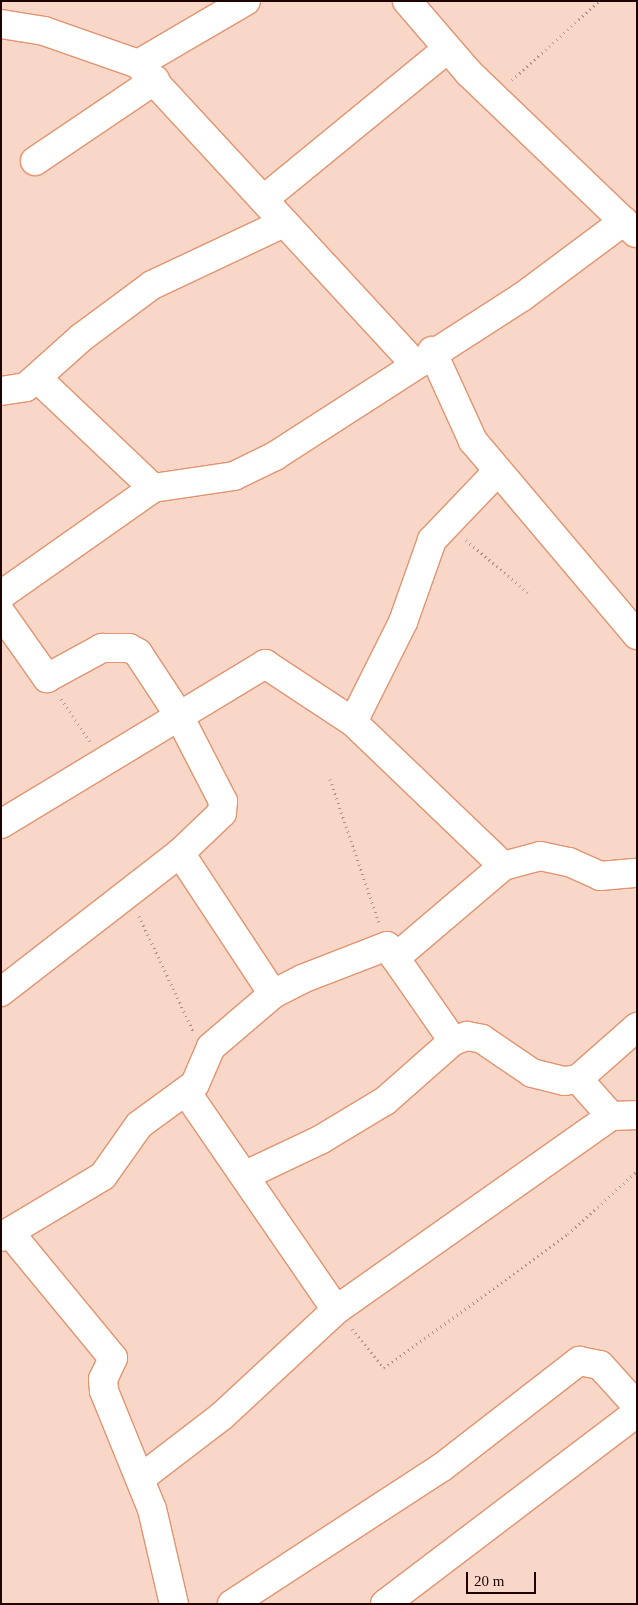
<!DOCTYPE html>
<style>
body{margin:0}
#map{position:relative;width:638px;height:1605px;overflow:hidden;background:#f9d7c8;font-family:"Times New Roman",serif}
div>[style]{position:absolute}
.path>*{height:3px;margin-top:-1.5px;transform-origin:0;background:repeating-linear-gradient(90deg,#af9085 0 1px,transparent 0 5px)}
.roads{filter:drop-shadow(1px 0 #e1946f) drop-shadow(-1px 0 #e1946f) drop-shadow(0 1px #e1946f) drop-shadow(0 -1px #e1946f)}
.minor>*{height:28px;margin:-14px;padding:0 14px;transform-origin:14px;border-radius:14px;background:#fff}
span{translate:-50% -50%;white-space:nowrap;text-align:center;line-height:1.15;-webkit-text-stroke:5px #f9d7c8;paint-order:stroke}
.frame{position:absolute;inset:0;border:2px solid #1d0400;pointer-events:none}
.scale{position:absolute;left:466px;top:1572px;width:70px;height:22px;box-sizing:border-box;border:2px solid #1d0400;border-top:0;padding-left:6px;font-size:15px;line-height:18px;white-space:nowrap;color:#1d0400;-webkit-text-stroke:4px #f9d7c8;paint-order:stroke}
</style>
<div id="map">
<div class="path">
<i style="left:512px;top:80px;width:118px;rotate:-42.2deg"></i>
<i style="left:466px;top:540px;width:82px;rotate:40.5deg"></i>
<i style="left:61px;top:699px;width:51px;rotate:55.4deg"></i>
<i style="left:330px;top:779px;width:152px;rotate:71.2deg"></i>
<i style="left:139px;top:916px;width:127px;rotate:64.8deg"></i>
<i style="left:352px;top:1329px;width:50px;rotate:50.6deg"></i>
<i style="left:384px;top:1368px;width:228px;rotate:-36.1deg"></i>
<i style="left:568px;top:1234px;width:93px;rotate:-42.4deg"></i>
</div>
<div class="roads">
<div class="minor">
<i style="left:407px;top:1px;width:95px;rotate:49.3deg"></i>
<i style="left:469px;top:73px;width:231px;rotate:43.8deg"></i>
<i style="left:1px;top:24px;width:44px;rotate:9.2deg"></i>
<i style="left:44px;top:31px;width:100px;rotate:19.3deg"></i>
<i style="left:138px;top:64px;width:407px;rotate:47.3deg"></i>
<i style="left:138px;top:64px;width:125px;rotate:-30.3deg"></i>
<i style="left:35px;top:161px;width:145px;rotate:-34deg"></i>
<i style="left:264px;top:199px;width:235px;rotate:-39.3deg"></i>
<i style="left:432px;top:351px;width:99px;rotate:65.5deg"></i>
<i style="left:473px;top:441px;width:254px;rotate:49.8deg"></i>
<i style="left:37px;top:378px;width:160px;rotate:43.5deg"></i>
<i style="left:1px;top:391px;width:25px;rotate:-9deg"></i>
<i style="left:26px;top:387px;width:75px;rotate:-41.8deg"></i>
<i style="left:82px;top:337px;width:87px;rotate:-36.6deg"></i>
<i style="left:152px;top:285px;width:146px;rotate:-25.2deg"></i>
<i style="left:1px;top:595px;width:186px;rotate:-35.1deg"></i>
<i style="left:153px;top:488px;width:82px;rotate:-8.4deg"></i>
<i style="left:234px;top:476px;width:46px;rotate:-26deg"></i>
<i style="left:275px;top:456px;width:294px;rotate:-32.8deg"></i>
<i style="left:522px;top:297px;width:127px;rotate:-36.7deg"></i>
<i style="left:1px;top:613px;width:80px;rotate:54.7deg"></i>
<i style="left:47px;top:678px;width:63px;rotate:-28.6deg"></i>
<i style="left:102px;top:648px;width:27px"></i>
<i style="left:129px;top:648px;width:10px;rotate:29deg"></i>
<i style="left:138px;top:653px;width:73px;rotate:56.7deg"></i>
<i style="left:178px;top:714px;width:98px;rotate:62.7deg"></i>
<i style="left:223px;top:801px;width:12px;rotate:95deg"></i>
<i style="left:222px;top:813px;width:58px;rotate:136.4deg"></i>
<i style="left:180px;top:853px;width:227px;rotate:142.2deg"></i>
<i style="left:353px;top:722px;width:112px;rotate:-63.4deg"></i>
<i style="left:403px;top:622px;width:87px;rotate:-70.5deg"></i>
<i style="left:432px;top:540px;width:95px;rotate:-46.3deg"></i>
<i style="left:1px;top:824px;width:309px;rotate:-31.2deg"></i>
<i style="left:265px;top:664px;width:105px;rotate:33.4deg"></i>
<i style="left:353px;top:722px;width:208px;rotate:43.8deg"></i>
<i style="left:180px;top:853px;width:169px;rotate:56.6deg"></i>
<i style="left:395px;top:958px;width:142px;rotate:-40.4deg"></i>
<i style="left:503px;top:866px;width:38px;rotate:-15deg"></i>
<i style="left:540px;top:856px;width:30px;rotate:12deg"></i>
<i style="left:569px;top:862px;width:34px;rotate:24deg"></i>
<i style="left:600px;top:876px;width:37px;rotate:-5deg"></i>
<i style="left:187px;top:1093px;width:263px;rotate:55.5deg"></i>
<i style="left:611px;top:1116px;width:26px;rotate:-2deg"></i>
<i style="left:246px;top:1175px;width:82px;rotate:-25.3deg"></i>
<i style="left:320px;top:1140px;width:76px;rotate:-31deg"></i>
<i style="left:385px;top:1101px;width:91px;rotate:-41.4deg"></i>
<i style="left:453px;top:1041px;width:15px;rotate:-20deg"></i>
<i style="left:467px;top:1036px;width:15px;rotate:11deg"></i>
<i style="left:482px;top:1039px;width:60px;rotate:34.2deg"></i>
<i style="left:532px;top:1073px;width:33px;rotate:14deg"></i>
<i style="left:564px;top:1081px;width:14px;rotate:-8deg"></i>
<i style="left:578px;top:1079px;width:79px;rotate:-41.4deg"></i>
<i style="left:10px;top:1233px;width:162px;rotate:50.5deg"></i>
<i style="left:113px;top:1358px;width:23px;rotate:115deg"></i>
<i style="left:103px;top:1379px;width:12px;rotate:85deg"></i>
<i style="left:104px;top:1391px;width:127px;rotate:67.9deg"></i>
<i style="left:152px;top:1509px;width:98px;rotate:77deg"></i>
<i style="left:1px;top:1237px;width:119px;rotate:-30.9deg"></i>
<i style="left:103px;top:1176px;width:62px;rotate:-54.8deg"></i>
<i style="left:139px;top:1125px;width:69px;rotate:-36.2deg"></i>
<i style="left:195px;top:1084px;width:40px;rotate:-66.6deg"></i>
<i style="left:211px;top:1047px;width:82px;rotate:-40.5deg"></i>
<i style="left:273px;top:994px;width:33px;rotate:-27deg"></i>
<i style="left:302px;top:979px;width:91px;rotate:-21.2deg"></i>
<i style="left:387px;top:946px;width:116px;rotate:55.2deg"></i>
<i style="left:141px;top:1478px;width:103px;rotate:-37.5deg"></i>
<i style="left:223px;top:1415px;width:154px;rotate:-42.9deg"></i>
<i style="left:336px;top:1310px;width:337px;rotate:-35.2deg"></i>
<i style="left:611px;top:1116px;width:50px;rotate:-131.7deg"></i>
<i style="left:232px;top:1604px;width:249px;rotate:-33.1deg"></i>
<i style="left:441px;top:1468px;width:175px;rotate:-37.8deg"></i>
<i style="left:579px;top:1361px;width:21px;rotate:11deg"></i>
<i style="left:600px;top:1365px;width:55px;rotate:47.9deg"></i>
<i style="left:385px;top:1604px;width:316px;rotate:-37.2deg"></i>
</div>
</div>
<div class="frame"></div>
<div class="scale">20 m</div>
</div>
